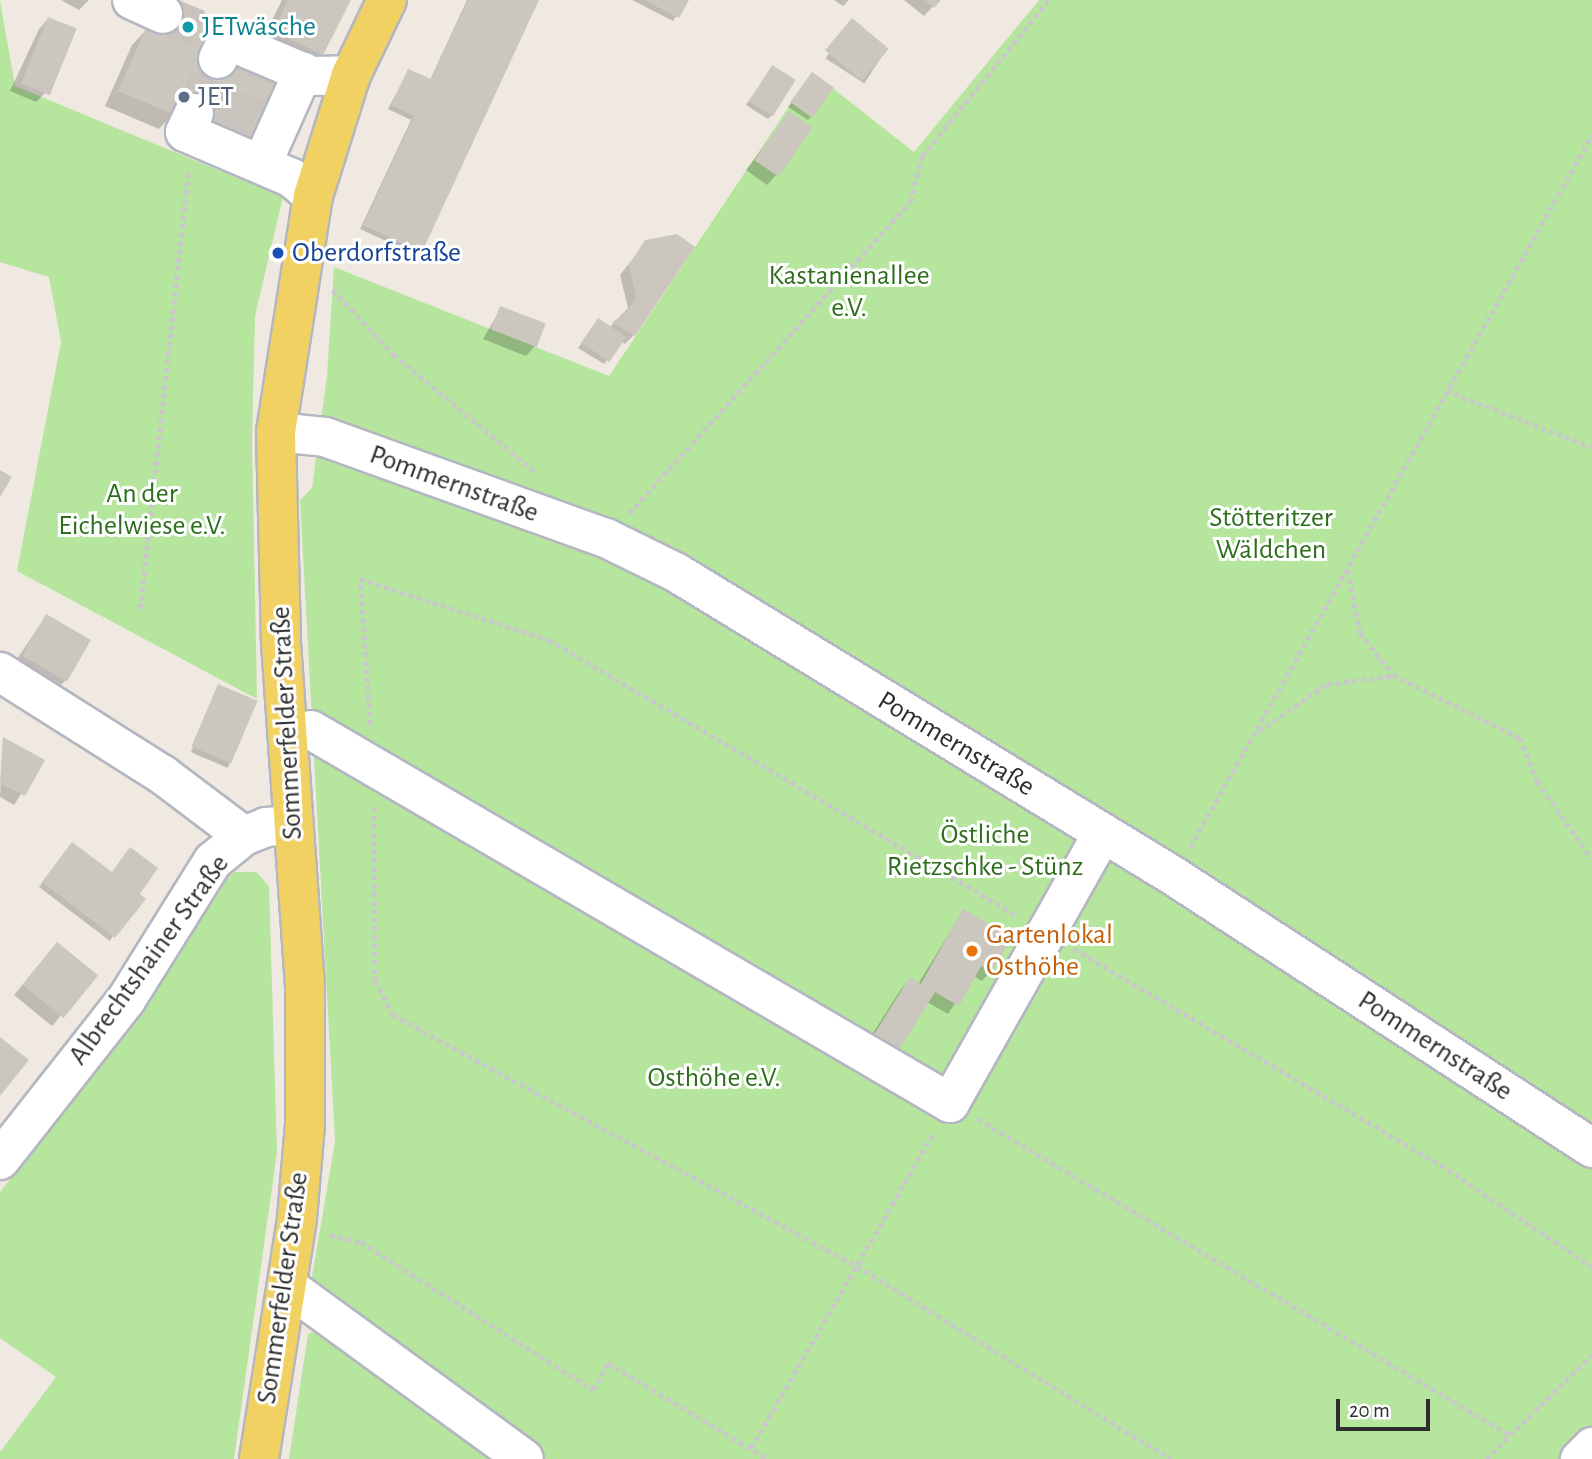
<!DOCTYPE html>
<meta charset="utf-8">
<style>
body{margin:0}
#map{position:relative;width:1592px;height:1459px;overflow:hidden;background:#efe9e1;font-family:"Alegreya Sans",sans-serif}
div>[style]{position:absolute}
.green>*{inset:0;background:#b6e59e}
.shadow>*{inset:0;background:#0003;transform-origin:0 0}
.building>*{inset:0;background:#cbc7bf;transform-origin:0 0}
.minor-tunnel>*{height:38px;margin-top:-19px;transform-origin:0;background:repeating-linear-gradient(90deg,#c8c4bd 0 38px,transparent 0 57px)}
.path>*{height:4.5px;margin-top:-2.25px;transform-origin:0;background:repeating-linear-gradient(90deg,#c9c9c9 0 5px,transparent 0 8.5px)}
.roads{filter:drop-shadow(2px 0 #b4b7c1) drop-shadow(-2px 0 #b4b7c1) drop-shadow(0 2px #b4b7c1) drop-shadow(0 -2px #b4b7c1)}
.minor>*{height:38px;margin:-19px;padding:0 19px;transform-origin:19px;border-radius:19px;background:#fff}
.major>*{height:38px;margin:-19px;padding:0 19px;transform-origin:19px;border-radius:19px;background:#f2d163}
.dots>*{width:19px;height:19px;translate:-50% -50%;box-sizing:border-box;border:4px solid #fff;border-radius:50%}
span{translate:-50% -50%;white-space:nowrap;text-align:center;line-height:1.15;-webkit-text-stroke:6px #fff;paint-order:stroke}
.culture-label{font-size:28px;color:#0d838f}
.left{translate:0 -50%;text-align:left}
.service-label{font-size:28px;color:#4e5e75}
.transit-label{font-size:28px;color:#164399}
.park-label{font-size:28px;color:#2c6e1b}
.street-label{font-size:28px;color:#2e2e2e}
.food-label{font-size:28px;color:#c56008}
.scale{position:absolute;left:1336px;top:1399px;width:94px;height:32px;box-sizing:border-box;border:4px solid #2e2e2e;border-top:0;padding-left:9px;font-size:21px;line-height:24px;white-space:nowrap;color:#2e2e2e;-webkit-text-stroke:5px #fff;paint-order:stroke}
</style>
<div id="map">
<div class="green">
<i style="clip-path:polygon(1039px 0,1592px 0,1592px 1459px,544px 1459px,310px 1289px,335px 1141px,300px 500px,312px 488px,327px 376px,334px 267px,609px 376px,812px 72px,914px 152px)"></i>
<i style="clip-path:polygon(0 1px,15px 86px,283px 197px,255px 316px,252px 440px,257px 699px,17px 571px,61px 342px,49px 277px,0 262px)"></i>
<i style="clip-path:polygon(234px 872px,256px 872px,269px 886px,277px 1152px,234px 1459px,0 1459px,0 1452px,56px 1377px,0 1338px,0 1192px,120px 1040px,217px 888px)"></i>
<i style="clip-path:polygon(321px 1329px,505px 1459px,289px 1459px,308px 1334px)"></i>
</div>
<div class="shadow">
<i style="clip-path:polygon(61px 0,89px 0,79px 10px)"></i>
<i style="clip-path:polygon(282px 0,348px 0,321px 54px,307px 69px,260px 45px)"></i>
<i style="clip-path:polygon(467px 0,537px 0,416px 255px,360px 229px,411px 120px,388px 109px,408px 71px,430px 80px)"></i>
<i style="clip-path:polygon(632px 0,687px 0,673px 21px)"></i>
<i style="clip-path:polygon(834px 0,849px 0,843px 6px)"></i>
<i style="clip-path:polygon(904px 0,939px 0,924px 16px)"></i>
<i style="clip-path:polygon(160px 12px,266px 145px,173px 114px,159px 129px,105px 106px,132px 45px,146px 30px,151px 32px)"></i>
<i style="clip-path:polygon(48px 19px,45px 93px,36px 102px,10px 91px,39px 29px)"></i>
<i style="left:848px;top:24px;width:46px;height:41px;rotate:33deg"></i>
<i style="clip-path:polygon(772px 67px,772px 115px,768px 119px,746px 105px)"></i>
<i style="clip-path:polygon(808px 79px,812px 116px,808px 120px,788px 107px)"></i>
<i style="clip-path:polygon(790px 113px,776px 175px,767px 185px,746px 170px)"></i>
<i style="clip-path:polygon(646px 242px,634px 335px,625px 344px,620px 341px,604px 364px,578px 348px,594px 325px,609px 328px,628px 308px,620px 275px)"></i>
<i style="clip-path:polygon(501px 308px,535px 346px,526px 356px,483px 339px)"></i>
<i style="clip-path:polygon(46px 616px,65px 681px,56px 690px,13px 665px)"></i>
<i style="left:219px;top:686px;width:40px;height:72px;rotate:23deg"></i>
<i style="clip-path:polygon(3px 739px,43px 760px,14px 805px,0 797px)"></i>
<i style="clip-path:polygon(68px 848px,137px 894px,110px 941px,39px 887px)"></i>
<i style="clip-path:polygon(963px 911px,991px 971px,982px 981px,973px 976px,948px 1014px,927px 1002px,859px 1055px,901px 989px,910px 979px,918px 984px)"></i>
<i style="clip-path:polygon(48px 954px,95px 975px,52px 1026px,14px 995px)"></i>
</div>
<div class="building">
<i style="clip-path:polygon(288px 0,351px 0,323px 55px,273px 31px)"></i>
<i style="clip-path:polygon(468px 0,539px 0,422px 252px,363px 225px,414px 116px,391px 105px,408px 69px,431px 79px)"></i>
<i style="clip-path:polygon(644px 0,689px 0,679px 18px)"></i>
<i style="clip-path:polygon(925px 0,941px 0,934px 8px)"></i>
<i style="clip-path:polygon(169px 1px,221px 23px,218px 59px,291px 91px,268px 146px,179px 106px,175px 115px,118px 91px,146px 28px,155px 32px)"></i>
<i style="left:48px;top:17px;width:31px;height:72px;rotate:22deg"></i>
<i style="left:852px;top:18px;width:48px;height:42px;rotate:40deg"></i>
<i style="left:772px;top:65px;width:28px;height:43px;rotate:32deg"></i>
<i style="left:812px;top:72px;width:27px;height:37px;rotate:36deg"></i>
<i style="left:789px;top:111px;width:29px;height:60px;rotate:35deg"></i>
<i style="clip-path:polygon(677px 234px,695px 247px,635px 336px,612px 322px,623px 316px,636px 298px,629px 265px,645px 240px)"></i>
<i style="left:500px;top:306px;width:49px;height:25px;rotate:21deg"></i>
<i style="left:598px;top:318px;width:34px;height:30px;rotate:34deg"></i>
<i style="clip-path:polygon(0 470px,12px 477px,0 497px)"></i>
<i style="left:46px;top:614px;width:52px;height:48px;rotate:30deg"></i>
<i style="left:218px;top:684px;width:43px;height:68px;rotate:23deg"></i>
<i style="clip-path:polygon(3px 737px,45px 760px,25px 796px,0 783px)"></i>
<i style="clip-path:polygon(72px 842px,112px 872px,130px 847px,158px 868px,140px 894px,146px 899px,115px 938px,42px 882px)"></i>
<i style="clip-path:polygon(963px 909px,1012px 937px,992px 972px,981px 966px,959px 1006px,935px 992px,892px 1061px,867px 1046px,910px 977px,921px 984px)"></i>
<i style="left:57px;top:942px;width:53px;height:55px;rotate:39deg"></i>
<i style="clip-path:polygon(0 1037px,29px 1060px,0 1096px)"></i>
</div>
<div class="minor-tunnel">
<i style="left:163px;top:14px;width:56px;rotate:22.9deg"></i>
<i style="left:194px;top:113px;width:59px;rotate:-66deg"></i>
<i style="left:231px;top:129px;width:59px;rotate:-66deg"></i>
</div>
<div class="path">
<i style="left:333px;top:290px;width:88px;rotate:46.8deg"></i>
<i style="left:393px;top:354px;width:187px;rotate:39.6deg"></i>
<i style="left:1446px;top:391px;width:156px;rotate:21deg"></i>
<i style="left:629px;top:513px;width:419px;rotate:-47.9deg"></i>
<i style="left:910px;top:202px;width:48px;rotate:-75.4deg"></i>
<i style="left:922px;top:156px;width:201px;rotate:-50.9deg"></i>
<i style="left:1348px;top:570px;width:64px;rotate:79.2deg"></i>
<i style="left:1360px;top:633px;width:53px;rotate:51.8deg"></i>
<i style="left:1393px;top:675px;width:142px;rotate:26.4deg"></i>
<i style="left:1520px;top:738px;width:46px;rotate:68.4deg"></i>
<i style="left:1537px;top:781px;width:95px;rotate:54.8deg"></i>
<i style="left:140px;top:609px;width:441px;rotate:-83.7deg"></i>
<i style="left:370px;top:725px;width:146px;rotate:-93.9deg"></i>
<i style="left:360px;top:579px;width:199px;rotate:17.9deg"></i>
<i style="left:549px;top:640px;width:544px;rotate:30.48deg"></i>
<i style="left:1259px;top:731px;width:83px;rotate:-34.7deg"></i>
<i style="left:1327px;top:684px;width:65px;rotate:-7deg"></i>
<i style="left:374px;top:807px;width:174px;rotate:89.7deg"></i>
<i style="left:375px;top:981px;width:38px;rotate:62deg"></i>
<i style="left:393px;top:1015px;width:528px;rotate:28.41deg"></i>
<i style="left:857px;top:1266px;width:369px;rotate:31.6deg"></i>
<i style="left:1190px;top:847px;width:818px;rotate:-60.55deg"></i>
<i style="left:1074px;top:949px;width:426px;rotate:30.5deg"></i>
<i style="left:1441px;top:1165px;width:182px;rotate:34deg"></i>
<i style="left:978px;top:1119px;width:619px;rotate:30.71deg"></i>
<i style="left:330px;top:1235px;width:32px;rotate:13deg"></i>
<i style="left:361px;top:1242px;width:275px;rotate:32.5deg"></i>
<i style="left:593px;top:1390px;width:31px;rotate:-61deg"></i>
<i style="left:608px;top:1363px;width:187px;rotate:31deg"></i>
<i style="left:751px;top:1448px;width:363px;rotate:-59.9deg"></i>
<i style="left:1486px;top:1459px;width:148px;rotate:-44.5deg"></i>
</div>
<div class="roads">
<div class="minor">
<i style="left:132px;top:0;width:34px;rotate:24deg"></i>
<i style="left:218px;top:59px;width:21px;rotate:-65deg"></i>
<i style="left:227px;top:40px;width:92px;rotate:23deg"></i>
<i style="left:312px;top:76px;width:39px;rotate:-1deg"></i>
<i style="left:194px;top:113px;width:21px;rotate:115deg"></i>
<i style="left:185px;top:132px;width:116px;rotate:23.3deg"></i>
<i style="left:292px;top:178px;width:28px;rotate:41deg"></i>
<i style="left:262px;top:164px;width:101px;rotate:-66deg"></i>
<i style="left:276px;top:432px;width:49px;rotate:5.8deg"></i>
<i style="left:325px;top:437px;width:299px;rotate:19.8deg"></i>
<i style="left:606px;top:538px;width:79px;rotate:26.2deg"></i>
<i style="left:677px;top:573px;width:580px;rotate:31.39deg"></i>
<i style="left:1172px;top:875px;width:501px;rotate:33.02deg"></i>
<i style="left:0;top:672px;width:193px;rotate:32.3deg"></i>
<i style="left:163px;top:775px;width:101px;rotate:37deg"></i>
<i style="left:311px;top:730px;width:740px;rotate:30.27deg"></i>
<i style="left:950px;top:1103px;width:310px;rotate:-60.5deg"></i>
<i style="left:0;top:1160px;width:204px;rotate:-51.8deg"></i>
<i style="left:126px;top:1000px;width:164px;rotate:-58deg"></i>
<i style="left:213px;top:861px;width:40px;rotate:-39deg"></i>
<i style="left:244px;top:836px;width:24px;rotate:-22deg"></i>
<i style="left:266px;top:827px;width:27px;rotate:-4deg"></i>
<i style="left:287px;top:1286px;width:293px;rotate:36.1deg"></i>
<i style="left:1580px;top:1459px;width:17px;rotate:-45deg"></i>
</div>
<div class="major">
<i style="left:259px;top:1459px;width:244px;rotate:-81deg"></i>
<i style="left:297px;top:1218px;width:94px;rotate:-85.1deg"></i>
<i style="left:305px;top:1124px;width:138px;rotate:-90deg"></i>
<i style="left:305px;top:986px;width:348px;rotate:-94deg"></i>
<i style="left:281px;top:639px;width:207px;rotate:-91.4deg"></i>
<i style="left:276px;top:432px;width:239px;rotate:-81.1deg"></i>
<i style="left:313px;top:196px;width:127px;rotate:-72.6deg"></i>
<i style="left:351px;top:75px;width:83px;rotate:-64.4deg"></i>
</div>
</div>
<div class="dots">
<i style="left:188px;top:27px;background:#0f9aa8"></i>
<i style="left:184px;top:97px;background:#5c6f8a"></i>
<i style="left:278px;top:253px;background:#1a4fb4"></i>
<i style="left:972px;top:951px;background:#e8710a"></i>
</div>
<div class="culture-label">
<span class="left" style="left:202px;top:27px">JETwäsche</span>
</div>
<div class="service-label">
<span class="left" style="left:198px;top:97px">JET</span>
</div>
<div class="transit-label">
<span class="left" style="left:292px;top:253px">Oberdorfstraße</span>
</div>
<div class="park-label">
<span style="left:849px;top:292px">Kastanienallee<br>e.V.</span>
<span style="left:142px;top:510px">An der<br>Eichelwiese e.V.</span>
<span style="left:1271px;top:534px">Stötteritzer<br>Wäldchen</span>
<span style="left:985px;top:851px">Östliche<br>Rietzschke - Stünz</span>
<span style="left:714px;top:1078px">Osthöhe e.V.</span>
</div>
<div class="street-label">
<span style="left:454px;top:484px;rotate:20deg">Pommernstraße</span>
<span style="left:287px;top:723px;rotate:-93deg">Sommerfelder Straße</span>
<span style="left:956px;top:744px;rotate:31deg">Pommernstraße</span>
<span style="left:149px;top:960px;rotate:-54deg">Albrechtshainer Straße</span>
<span style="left:1435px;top:1046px;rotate:33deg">Pommernstraße</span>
<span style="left:283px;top:1288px;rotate:-82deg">Sommerfelder Straße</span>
</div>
<div class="food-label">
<span class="left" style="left:986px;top:951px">Gartenlokal<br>Osthöhe</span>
</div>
<div class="scale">20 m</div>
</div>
